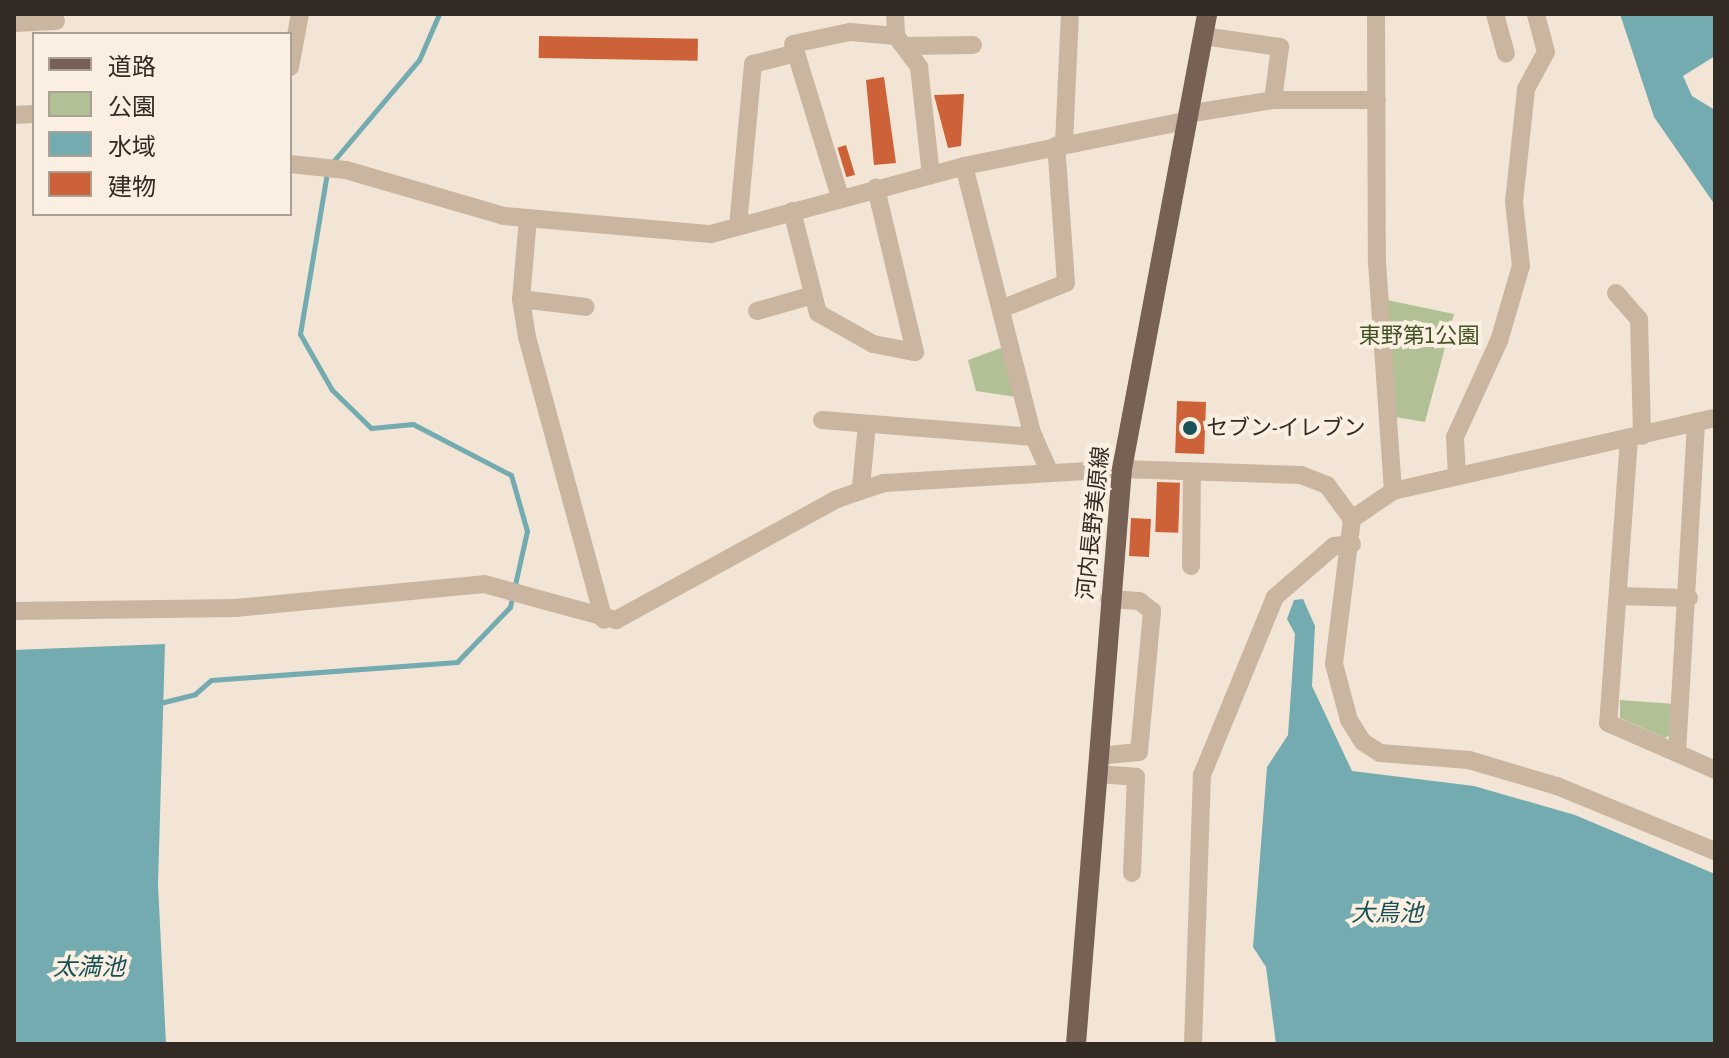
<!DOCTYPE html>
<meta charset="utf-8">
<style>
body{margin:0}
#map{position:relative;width:1729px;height:1058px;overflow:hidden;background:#f2e5d5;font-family:"Asap Condensed","Noto Sans JP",sans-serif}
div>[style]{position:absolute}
.green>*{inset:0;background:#b1c195}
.water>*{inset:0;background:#73abb0}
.stream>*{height:5px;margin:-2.5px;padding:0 2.5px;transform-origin:2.5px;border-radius:2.5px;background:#73abb0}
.building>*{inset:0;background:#cd6138;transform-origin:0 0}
.minor>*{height:18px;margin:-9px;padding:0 9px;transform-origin:9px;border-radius:9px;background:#cab5a1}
.major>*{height:20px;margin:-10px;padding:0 10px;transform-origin:10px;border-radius:10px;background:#776154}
.dots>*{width:22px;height:22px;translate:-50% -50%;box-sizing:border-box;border:4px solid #faefe1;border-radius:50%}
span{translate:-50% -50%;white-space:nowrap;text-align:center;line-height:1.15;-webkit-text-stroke:8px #faefe1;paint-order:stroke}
.park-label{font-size:22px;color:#415327}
.poi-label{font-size:22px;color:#342a24}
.left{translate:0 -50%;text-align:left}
.street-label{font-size:22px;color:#342a24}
.water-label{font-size:24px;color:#185157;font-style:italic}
.frame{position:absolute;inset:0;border:16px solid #342a24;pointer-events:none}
.legend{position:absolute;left:32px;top:32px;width:260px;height:184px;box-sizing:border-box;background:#faefe1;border:2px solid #aba095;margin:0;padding:10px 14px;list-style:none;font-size:24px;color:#342a24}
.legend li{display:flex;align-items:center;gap:16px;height:40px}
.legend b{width:40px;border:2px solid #aba095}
</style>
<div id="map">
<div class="green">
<i style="clip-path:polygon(1387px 300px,1454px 314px,1425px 422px,1395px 417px)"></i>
<i style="clip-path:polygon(1001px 348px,1023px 398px,976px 391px,968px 360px)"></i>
<i style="clip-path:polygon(1620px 700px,1675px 704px,1672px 734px,1665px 738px,1620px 718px)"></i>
</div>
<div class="water">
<i style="clip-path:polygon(1620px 14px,1715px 14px,1715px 56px,1683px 76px,1692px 96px,1715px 110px,1715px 205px,1654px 117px)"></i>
<i style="clip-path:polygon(1303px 599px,1315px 626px,1312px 686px,1352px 771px,1474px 786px,1575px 815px,1715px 874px,1715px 1044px,1276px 1044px,1266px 967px,1253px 947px,1267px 767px,1288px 735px,1295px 634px,1287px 619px,1294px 600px)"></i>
<i style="clip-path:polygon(165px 644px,158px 885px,166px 1044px,14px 1044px,14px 650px)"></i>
</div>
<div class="stream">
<i style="left:331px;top:164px;width:136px;rotate:-49.8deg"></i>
<i style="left:419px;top:60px;width:50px;rotate:-66.5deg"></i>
<i style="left:160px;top:703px;width:36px;rotate:-14deg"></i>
<i style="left:195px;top:694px;width:21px;rotate:-41deg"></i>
<i style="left:211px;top:680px;width:247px;rotate:-4.2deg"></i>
<i style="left:457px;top:662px;width:76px;rotate:-46.1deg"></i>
<i style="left:510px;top:607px;width:78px;rotate:-77.4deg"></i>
<i style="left:527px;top:531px;width:58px;rotate:-105.9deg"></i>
<i style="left:511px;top:475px;width:110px;rotate:-152.5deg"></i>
<i style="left:413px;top:424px;width:42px;rotate:174.6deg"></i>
<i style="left:371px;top:428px;width:54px;rotate:-135.7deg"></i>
<i style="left:332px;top:390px;width:64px;rotate:-119.7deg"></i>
<i style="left:300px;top:334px;width:163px;rotate:-80.5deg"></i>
</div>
<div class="building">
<i style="left:539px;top:36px;width:159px;height:22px;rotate:1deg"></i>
<i style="clip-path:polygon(884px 77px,896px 163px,874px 165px,866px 80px)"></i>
<i style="clip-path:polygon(964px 94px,961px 146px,948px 148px,934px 95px)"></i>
<i style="left:846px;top:145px;width:31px;height:9px;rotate:73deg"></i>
<i style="left:1177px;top:401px;width:29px;height:52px;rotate:2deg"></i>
<i style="left:1157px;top:482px;width:23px;height:50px;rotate:2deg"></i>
<i style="left:1131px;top:518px;width:20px;height:38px;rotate:3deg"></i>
</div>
<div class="minor">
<i style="left:895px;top:14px;width:22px;rotate:87deg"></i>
<i style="left:1376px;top:14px;width:248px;rotate:89.8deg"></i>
<i style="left:1377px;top:262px;width:230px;rotate:86deg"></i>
<i style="left:1495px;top:14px;width:41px;rotate:74.6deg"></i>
<i style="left:14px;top:23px;width:42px;rotate:-2.7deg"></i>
<i style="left:1203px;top:36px;width:78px;rotate:8.1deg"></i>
<i style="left:1280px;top:47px;width:53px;rotate:97.5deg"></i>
<i style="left:793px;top:44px;width:58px;rotate:-11.9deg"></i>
<i style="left:850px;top:32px;width:46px;rotate:5deg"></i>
<i style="left:896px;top:36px;width:39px;rotate:53deg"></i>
<i style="left:919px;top:67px;width:109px;rotate:83.7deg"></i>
<i style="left:904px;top:46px;width:69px;rotate:-0.8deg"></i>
<i style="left:290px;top:67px;width:54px;rotate:-79.3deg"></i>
<i style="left:1187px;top:114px;width:87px;rotate:-9.2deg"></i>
<i style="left:1273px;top:100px;width:104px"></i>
<i style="left:14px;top:115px;width:20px;rotate:-3deg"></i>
<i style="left:1064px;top:144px;width:130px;rotate:-87.4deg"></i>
<i style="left:290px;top:164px;width:56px;rotate:6.1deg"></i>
<i style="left:346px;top:170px;width:165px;rotate:16.2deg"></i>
<i style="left:504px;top:216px;width:208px;rotate:5deg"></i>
<i style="left:711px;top:234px;width:262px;rotate:-15deg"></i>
<i style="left:964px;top:166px;width:226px;rotate:-11.5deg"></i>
<i style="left:964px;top:166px;width:276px;rotate:75.7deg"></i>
<i style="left:1032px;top:433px;width:44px;rotate:65.8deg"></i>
<i style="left:792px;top:211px;width:105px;rotate:75.7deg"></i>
<i style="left:818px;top:313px;width:63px;rotate:29.4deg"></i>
<i style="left:873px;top:344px;width:43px;rotate:10.8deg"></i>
<i style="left:915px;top:352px;width:169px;rotate:-103.4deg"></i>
<i style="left:528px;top:218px;width:81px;rotate:94.9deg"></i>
<i style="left:521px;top:299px;width:38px;rotate:81deg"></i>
<i style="left:527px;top:337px;width:293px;rotate:74.8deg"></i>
<i style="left:738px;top:226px;width:163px;rotate:-84.7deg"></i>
<i style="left:753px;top:64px;width:44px;rotate:-14.3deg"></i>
<i style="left:796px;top:53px;width:151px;rotate:73deg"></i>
<i style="left:1616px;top:293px;width:35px;rotate:49deg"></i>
<i style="left:1639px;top:319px;width:117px;rotate:88.5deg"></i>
<i style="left:521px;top:299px;width:65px;rotate:7deg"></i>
<i style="left:1001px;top:309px;width:70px;rotate:-21.8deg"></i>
<i style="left:1066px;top:283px;width:138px;rotate:-94.1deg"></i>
<i style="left:757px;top:311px;width:58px;rotate:-15.9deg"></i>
<i style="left:822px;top:420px;width:213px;rotate:4.6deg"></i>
<i style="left:1629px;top:439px;width:285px;rotate:94.2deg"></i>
<i style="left:1608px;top:723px;width:75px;rotate:23.5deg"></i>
<i style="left:1677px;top:753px;width:332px;rotate:-86.7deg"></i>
<i style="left:1457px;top:476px;width:39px;rotate:-93deg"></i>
<i style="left:1455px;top:437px;width:106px;rotate:-65.4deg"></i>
<i style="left:1499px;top:341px;width:78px;rotate:-73.7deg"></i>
<i style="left:1521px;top:266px;width:64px;rotate:-96.2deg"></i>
<i style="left:1514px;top:202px;width:114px;rotate:-83.9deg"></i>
<i style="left:1526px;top:89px;width:42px;rotate:-61.6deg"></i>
<i style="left:1546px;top:52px;width:39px;rotate:-105deg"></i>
<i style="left:861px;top:487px;width:63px;rotate:-84.6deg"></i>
<i style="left:1352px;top:519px;width:50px;rotate:-34.3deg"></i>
<i style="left:1393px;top:491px;width:330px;rotate:-12.8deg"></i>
<i style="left:1191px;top:566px;width:94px;rotate:-89.4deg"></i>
<i style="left:1619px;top:596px;width:70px;rotate:1.6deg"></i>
<i style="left:14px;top:611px;width:222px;rotate:-0.8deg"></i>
<i style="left:236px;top:608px;width:249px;rotate:-5.5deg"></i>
<i style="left:484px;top:584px;width:137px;rotate:15.3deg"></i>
<i style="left:616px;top:620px;width:252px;rotate:-28.7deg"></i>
<i style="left:837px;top:499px;width:50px;rotate:-18.8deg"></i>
<i style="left:884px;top:483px;width:238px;rotate:-3.4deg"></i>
<i style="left:1122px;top:469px;width:179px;rotate:1.9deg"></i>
<i style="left:1301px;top:475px;width:28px;rotate:21deg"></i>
<i style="left:1327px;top:485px;width:42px;rotate:53.7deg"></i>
<i style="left:1352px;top:519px;width:146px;rotate:97.1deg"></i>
<i style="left:1334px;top:664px;width:58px;rotate:75deg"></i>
<i style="left:1349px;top:720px;width:26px;rotate:58deg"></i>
<i style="left:1363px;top:742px;width:20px;rotate:33deg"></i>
<i style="left:1380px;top:753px;width:89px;rotate:4.5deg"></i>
<i style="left:1469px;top:760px;width:92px;rotate:16.5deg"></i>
<i style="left:1557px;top:786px;width:171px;rotate:22.4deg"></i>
<i style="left:1677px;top:753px;width:42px;rotate:24.1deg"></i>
<i style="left:1098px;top:756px;width:41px;rotate:-5.6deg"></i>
<i style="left:1139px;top:752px;width:142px;rotate:-84.7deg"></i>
<i style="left:1152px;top:611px;width:16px;rotate:-142deg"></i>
<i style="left:1139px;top:601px;width:30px;rotate:-176deg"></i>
<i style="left:1097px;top:774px;width:39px;rotate:4deg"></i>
<i style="left:1136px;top:777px;width:96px;rotate:92.4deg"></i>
<i style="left:1193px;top:1044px;width:269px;rotate:-88.1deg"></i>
<i style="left:1202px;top:775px;width:192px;rotate:-67.7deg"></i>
<i style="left:1275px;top:597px;width:78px;rotate:-40.8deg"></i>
<i style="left:1334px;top:546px;width:18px;rotate:-6deg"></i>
</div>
<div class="major">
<i style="left:1076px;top:1044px;width:577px;rotate:-85.43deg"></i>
<i style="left:1122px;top:469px;width:463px;rotate:-79.4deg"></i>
</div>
<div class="dots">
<i style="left:1190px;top:428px;background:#185157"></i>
</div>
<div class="park-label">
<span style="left:1419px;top:336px">東野第1公園</span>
</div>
<div class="poi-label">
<span class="left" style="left:1206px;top:428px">セブン-イレブン</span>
</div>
<div class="street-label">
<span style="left:1093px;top:523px;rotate:-84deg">河内長野美原線</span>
</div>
<div class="water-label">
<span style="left:1387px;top:913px">大鳥池</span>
<span style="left:89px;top:967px">太満池</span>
</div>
<div class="frame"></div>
<ul class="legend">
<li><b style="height:10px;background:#776154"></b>道路</li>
<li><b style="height:22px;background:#b1c195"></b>公園</li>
<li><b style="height:22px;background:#73abb0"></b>水域</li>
<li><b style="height:22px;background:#cd6138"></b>建物</li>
</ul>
</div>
